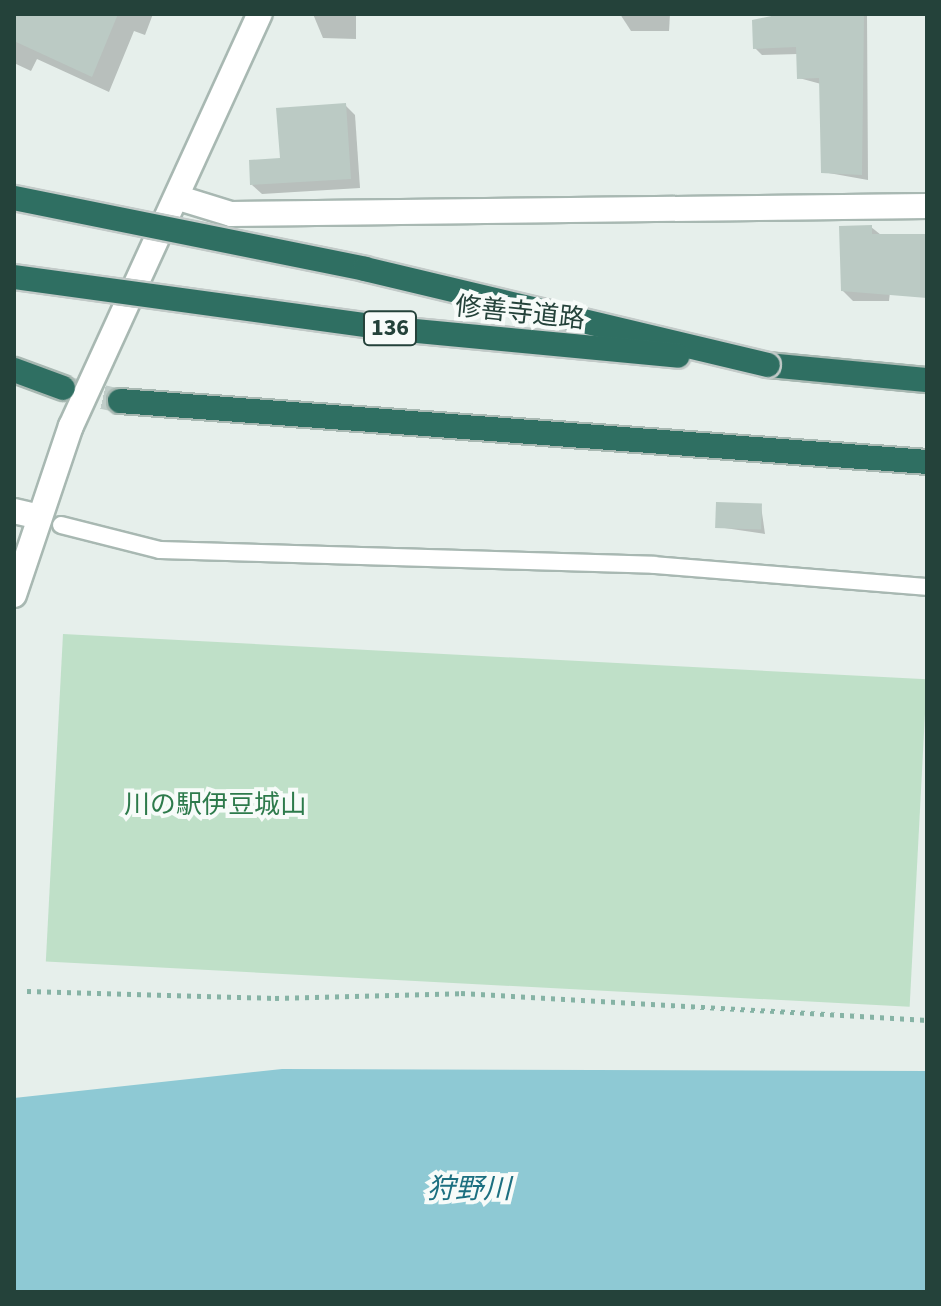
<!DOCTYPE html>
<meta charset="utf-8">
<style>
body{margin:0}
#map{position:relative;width:941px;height:1306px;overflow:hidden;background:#e6efeb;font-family:"Source Sans 3","Noto Sans JP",sans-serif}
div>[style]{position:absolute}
.green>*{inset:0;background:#bfe0c8;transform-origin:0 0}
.water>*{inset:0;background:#8ec9d4}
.shadow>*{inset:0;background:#0003}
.building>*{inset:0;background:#bbcac4;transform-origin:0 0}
.highway-tunnel>*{height:24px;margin-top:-12px;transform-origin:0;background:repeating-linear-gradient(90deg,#bfccc8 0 24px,transparent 0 36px)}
.path>*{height:5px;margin-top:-2.5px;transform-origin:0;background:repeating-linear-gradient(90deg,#86b3a5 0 4px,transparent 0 10px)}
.roads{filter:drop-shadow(2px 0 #a8b8b2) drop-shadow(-2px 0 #a8b8b2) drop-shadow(0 2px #a8b8b2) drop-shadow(0 -2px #a8b8b2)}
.lane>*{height:16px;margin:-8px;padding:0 8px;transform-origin:8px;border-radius:8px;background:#fff}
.street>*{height:24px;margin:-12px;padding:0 12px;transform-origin:12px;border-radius:12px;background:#fff}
.secondary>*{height:24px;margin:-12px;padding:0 12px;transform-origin:12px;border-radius:12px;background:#fff}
.highway>*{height:24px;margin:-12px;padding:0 12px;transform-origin:12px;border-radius:12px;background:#2f6f62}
.bridges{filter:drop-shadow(2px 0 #c2cac8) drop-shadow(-2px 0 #c2cac8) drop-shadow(0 2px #c2cac8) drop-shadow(0 -2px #c2cac8)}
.highway-bridge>*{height:24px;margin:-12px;padding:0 12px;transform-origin:12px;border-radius:12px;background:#2f6f62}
span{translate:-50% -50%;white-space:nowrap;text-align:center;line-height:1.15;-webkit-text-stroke:8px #f7fbf9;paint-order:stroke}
.shield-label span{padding:2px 6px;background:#f7fbf9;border:2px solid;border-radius:6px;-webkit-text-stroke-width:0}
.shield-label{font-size:24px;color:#24423a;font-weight:700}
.street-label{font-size:26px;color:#24423a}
.park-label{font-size:26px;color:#2d7a4b}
.water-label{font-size:28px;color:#1c6f80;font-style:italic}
.frame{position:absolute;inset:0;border:16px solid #24423a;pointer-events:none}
</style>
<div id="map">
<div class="green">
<i style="left:63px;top:634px;width:865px;height:328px;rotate:3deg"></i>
</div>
<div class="water">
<i style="clip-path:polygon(282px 1069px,927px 1071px,927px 1292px,14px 1292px,14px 1098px)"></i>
</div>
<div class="shadow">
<i style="clip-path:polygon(14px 14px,153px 14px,145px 35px,134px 31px,109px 92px,37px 59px,31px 71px,14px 63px)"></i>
<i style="clip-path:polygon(313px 14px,356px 14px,356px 39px,323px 38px)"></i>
<i style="clip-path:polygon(620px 14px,670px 14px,669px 31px,631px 31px)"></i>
<i style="clip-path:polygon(783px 14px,867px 14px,868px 180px,823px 172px,821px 84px,799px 78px,798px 54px,762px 55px,755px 48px)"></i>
<i style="clip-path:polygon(345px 105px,355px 115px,360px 188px,262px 194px,252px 185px)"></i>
<i style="clip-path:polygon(871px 227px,895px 246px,889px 301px,853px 301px,843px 291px)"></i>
<i style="clip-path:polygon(761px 506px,765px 534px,718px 527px)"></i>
</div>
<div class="building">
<i style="clip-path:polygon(14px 14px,118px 14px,92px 77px,14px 41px)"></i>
<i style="clip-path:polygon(781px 14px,864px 14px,862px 175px,821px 173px,819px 78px,797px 79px,796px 47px,753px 49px,752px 20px)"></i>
<i style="clip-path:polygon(346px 103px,351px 179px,250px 185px,249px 160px,280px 158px,276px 108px)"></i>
<i style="clip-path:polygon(872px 225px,872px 234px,926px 234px,927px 298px,841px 291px,839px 226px)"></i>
<i style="left:716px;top:502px;width:46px;height:26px;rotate:2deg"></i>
</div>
<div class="highway-tunnel">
<i style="left:68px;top:389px;width:53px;rotate:13deg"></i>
</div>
<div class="path">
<i style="left:27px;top:991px;width:248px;rotate:1.6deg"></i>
<i style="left:275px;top:998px;width:186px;rotate:-1.5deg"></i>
<i style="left:461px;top:993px;width:467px;rotate:3.3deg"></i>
</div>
<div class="roads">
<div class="lane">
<i style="left:61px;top:525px;width:102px;rotate:14.2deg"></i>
<i style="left:160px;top:550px;width:494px;rotate:1.7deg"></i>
<i style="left:654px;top:565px;width:274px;rotate:4.6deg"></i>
</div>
<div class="street">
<i style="left:179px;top:198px;width:54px;rotate:17.1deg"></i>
<i style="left:231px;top:214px;width:696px;rotate:-0.66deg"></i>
<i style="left:14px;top:511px;width:22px;rotate:13deg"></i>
</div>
<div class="secondary">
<i style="left:14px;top:595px;width:178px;rotate:-71.4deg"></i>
<i style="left:71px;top:426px;width:453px;rotate:-65.4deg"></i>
</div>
<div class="highway">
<i style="left:768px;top:365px;width:160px;rotate:5.4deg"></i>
<i style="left:14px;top:370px;width:52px;rotate:20.2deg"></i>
<i style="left:120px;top:401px;width:809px;rotate:4.32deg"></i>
</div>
</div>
<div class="bridges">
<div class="highway-bridge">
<i style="left:14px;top:198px;width:358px;rotate:11.4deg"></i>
<i style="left:365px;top:269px;width:414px;rotate:13.4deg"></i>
<i style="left:14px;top:277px;width:385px;rotate:7.8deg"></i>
<i style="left:395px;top:329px;width:284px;rotate:5.4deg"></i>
</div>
</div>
<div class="shield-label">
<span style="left:390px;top:328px">136</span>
</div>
<div class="street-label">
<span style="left:520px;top:313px;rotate:6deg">修善寺道路</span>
</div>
<div class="park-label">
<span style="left:215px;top:805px">川の駅伊豆城山</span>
</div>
<div class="water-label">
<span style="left:469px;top:1189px">狩野川</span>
</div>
<div class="frame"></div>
</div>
